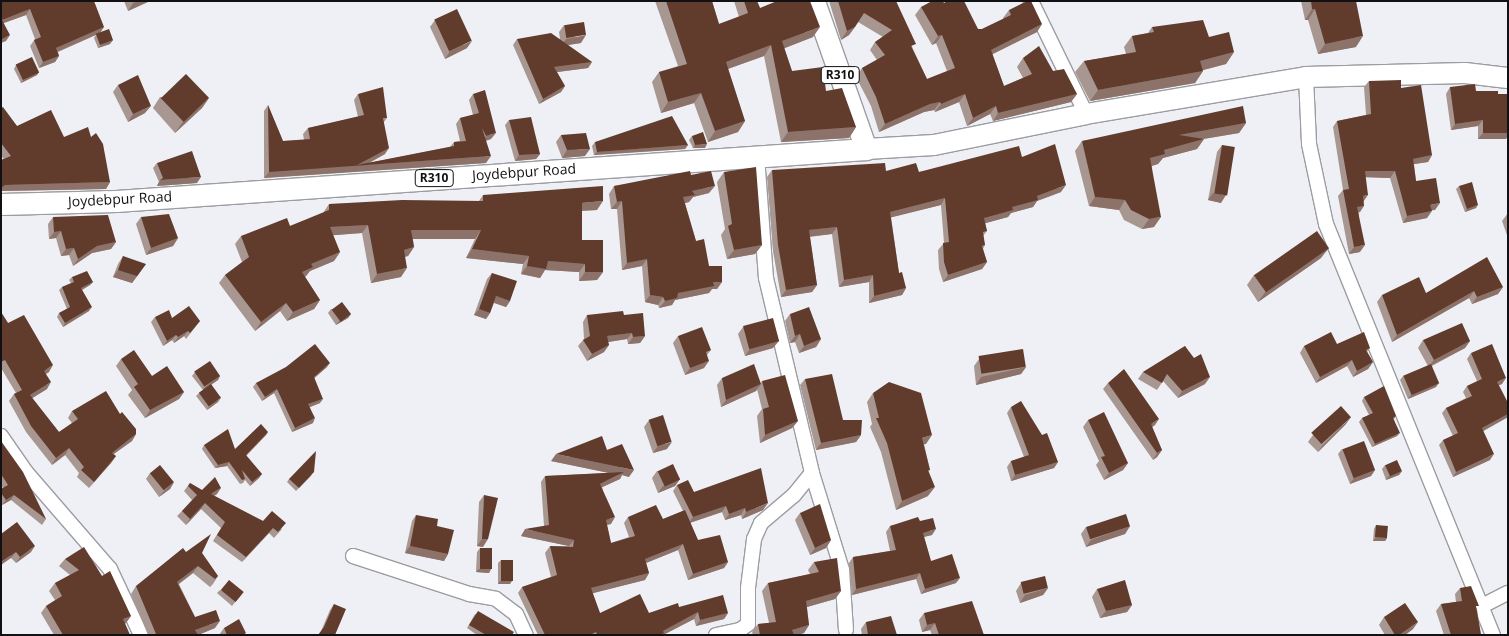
<!DOCTYPE html>
<style>
body{margin:0}
#map{position:relative;width:1509px;height:636px;overflow:hidden;background:#eff0f5;font-family:"Open Sans",sans-serif}
div>[style]{position:absolute}
.roads{filter:drop-shadow(1px 0 #9c9da2) drop-shadow(-1px 0 #9c9da2) drop-shadow(0 1px #9c9da2) drop-shadow(0 -1px #9c9da2)}
.street>*{height:14px;margin:-7px;padding:0 7px;transform-origin:7px;border-radius:7px;background:#fff}
.secondary>*{height:20px;margin:-10px;padding:0 10px;transform-origin:10px;border-radius:10px;background:#fff}
.primary>*{height:21px;margin:-10.5px;padding:0 10.5px;transform-origin:10.5px;border-radius:10.5px;background:#fff}
.wall>*{inset:0;background:#a89691}
.shaded-wall>*{inset:0;background:#8c7269}
.building>*{inset:0;background:#613c2d;transform-origin:0 0}
span{translate:-50% -50%;white-space:nowrap;text-align:center;line-height:1.15;-webkit-text-stroke:5px #fff;paint-order:stroke}
.shield-label span{padding:1px 4px;background:#fff;border:1px solid;border-radius:4px;-webkit-text-stroke-width:0}
.shield-label{font-size:12px;color:#111113;font-weight:700}
.street-label{font-size:14px;color:#111113}
.frame{position:absolute;inset:0;border:2px solid #111113;pointer-events:none}
</style>
<div id="map">
<div class="roads">
<div class="street">
<i style="left:1031px;top:1px;width:126px;rotate:64deg"></i>
<i style="left:1306px;top:77px;width:67px;rotate:87.4deg"></i>
<i style="left:1309px;top:144px;width:82px;rotate:78deg"></i>
<i style="left:1326px;top:224px;width:444px;rotate:67.9deg"></i>
<i style="left:757px;top:156px;width:122px;rotate:85.8deg"></i>
<i style="left:766px;top:278px;width:200px;rotate:76.7deg"></i>
<i style="left:812px;top:473px;width:102px;rotate:72.8deg"></i>
<i style="left:842px;top:570px;width:60px;rotate:86.2deg"></i>
<i style="left:1px;top:436px;width:44px;rotate:55.2deg"></i>
<i style="left:26px;top:472px;width:128px;rotate:49.1deg"></i>
<i style="left:110px;top:569px;width:73px;rotate:64.8deg"></i>
<i style="left:353px;top:556px;width:122px;rotate:18.1deg"></i>
<i style="left:469px;top:594px;width:27px;rotate:10deg"></i>
<i style="left:496px;top:599px;width:25px;rotate:37deg"></i>
<i style="left:516px;top:614px;width:23px;rotate:65deg"></i>
<i style="left:1482px;top:606px;width:29px;rotate:-27deg"></i>
<i style="left:716px;top:635px;width:25px;rotate:-12deg"></i>
<i style="left:740px;top:630px;width:10px;rotate:-37deg"></i>
<i style="left:748px;top:624px;width:36px;rotate:-90deg"></i>
<i style="left:748px;top:588px;width:49px;rotate:-83deg"></i>
<i style="left:754px;top:539px;width:17px;rotate:-66deg"></i>
<i style="left:761px;top:523px;width:43px;rotate:-40.3deg"></i>
<i style="left:794px;top:495px;width:28px;rotate:-51deg"></i>
</div>
<div class="secondary">
<i style="left:866px;top:149px;width:68px;rotate:-3.4deg"></i>
<i style="left:934px;top:145px;width:155px;rotate:-11.5deg"></i>
<i style="left:1086px;top:114px;width:223px;rotate:-9.5deg"></i>
<i style="left:1306px;top:77px;width:159px;rotate:-1.4deg"></i>
<i style="left:1465px;top:73px;width:43px;rotate:6.6deg"></i>
</div>
<div class="primary">
<i style="left:1px;top:204px;width:115px;rotate:-1.5deg"></i>
<i style="left:116px;top:201px;width:752px;rotate:-3.97deg"></i>
<i style="left:866px;top:149px;width:157px;rotate:-109.4deg"></i>
</div>
</div>
<div class="wall">
<i style="clip-path:polygon(1px 1px,104px 27px,100px 32px,110px 44px,98px 48px,94px 38px,96px 35px,58px 52px,59px 56px,55px 62px,39px 68px,30px 46px,35px 39px,26px 15px,4px 23px,6px 41px)"></i>
<i style="clip-path:polygon(124px 1px,150px 1px,128px 11px)"></i>
<i style="clip-path:polygon(655px 1px,712px 1px,719px 24px,739px 17px,734px 1px,757px 1px,760px 8px,813px 37px,784px 48px,792px 71px,826px 91px,856px 127px,849px 138px,781px 142px,764px 56px,728px 69px,745px 121px,738px 132px,708px 142px,694px 103px,661px 113px,652px 82px,659px 72px,678px 66px)"></i>
<i style="clip-path:polygon(829px 1px,896px 1px,913px 49px,927px 79px,947px 71px,936px 43px,932px 45px,915px 15px,921px 7px,944px 3px,978px 29px,982px 29px,1003px 19px,1003px 18px,1009px 10px,1042px 24px,1037px 32px,992px 54px,1004px 86px,1023px 78px,1017px 67px,1023px 58px,1053px 71px,1077px 94px,1071px 102px,993px 121px,990px 114px,967px 126px,959px 102px,935px 112px,934px 110px,924px 112px,879px 132px,871px 106px,856px 77px,862px 68px,877px 60px,870px 50px,875px 42px,883px 37px,858px 22px,849px 35px,841px 40px)"></i>
<i style="clip-path:polygon(1301px 1px,1356px 1px,1356px 47px,1318px 54px,1308px 20px,1305px 20px)"></i>
<i style="clip-path:polygon(435px 20px,467px 48px,445px 59px,430px 27px)"></i>
<i style="clip-path:polygon(564px 25px,581px 43px,568px 45px,592px 62px,588px 68px,557px 72px,565px 86px,561px 92px,539px 104px,513px 45px,517px 39px,560px 39px,559px 32px)"></i>
<i style="clip-path:polygon(1152px 27px,1209px 37px,1234px 52px,1226px 64px,1203px 70px,1203px 71px,1195px 83px,1090px 101px,1075px 72px,1084px 61px,1126px 54px,1124px 47px,1132px 36px,1148px 33px)"></i>
<i style="clip-path:polygon(16px 65px,39px 72px,37px 75px,21px 83px,14px 69px)"></i>
<i style="clip-path:polygon(1369px 81px,1401px 88px,1432px 155px,1428px 162px,1414px 164px,1416px 181px,1435px 210px,1431px 210px,1427px 218px,1403px 223px,1390px 178px,1365px 177px,1364px 202px,1360px 212px,1359px 212px,1360px 252px,1349px 254px,1338px 196px,1343px 190px,1333px 127px,1337px 121px,1366px 115px,1364px 87px)"></i>
<i style="clip-path:polygon(118px 85px,145px 113px,128px 122px,113px 92px)"></i>
<i style="clip-path:polygon(1450px 87px,1498px 94px,1506px 139px,1478px 139px,1478px 126px,1451px 130px,1446px 94px)"></i>
<i style="clip-path:polygon(358px 94px,387px 118px,384px 122px,385px 154px,369px 163px,450px 147px,454px 142px,460px 141px,456px 124px,460px 118px,473px 115px,469px 100px,473px 94px,491px 139px,486px 141px,486px 163px,264px 178px,264px 111px,268px 105px,283px 141px,304px 140px,303px 134px,308px 128px,358px 117px,354px 100px)"></i>
<i style="clip-path:polygon(160px 97px,209px 98px,202px 108px,175px 133px,153px 108px)"></i>
<i style="clip-path:polygon(1px 108px,17px 126px,64px 137px,110px 182px,106px 189px,1px 191px,1px 160px,4px 159px,1px 156px)"></i>
<i style="clip-path:polygon(509px 120px,540px 154px,536px 159px,515px 161px,505px 125px)"></i>
<i style="clip-path:polygon(1246px 123px,1239px 133px,1204px 139px,1197px 149px,1163px 158px,1158px 164px,1152px 166px,1154px 227px,1142px 229px,1124px 220px,1119px 210px,1089px 206px,1075px 151px,1082px 141px)"></i>
<i style="clip-path:polygon(561px 135px,585px 156px,562px 158px,556px 142px)"></i>
<i style="clip-path:polygon(692px 136px,705px 148px,693px 148px,689px 140px)"></i>
<i style="clip-path:polygon(595px 142px,688px 145px,685px 149px,594px 155px,592px 146px)"></i>
<i style="clip-path:polygon(1222px 145px,1221px 203px,1208px 200px,1217px 152px)"></i>
<i style="clip-path:polygon(1022px 157px,1061px 192px,1037px 201px,1033px 207px,1011px 213px,1008px 217px,985px 223px,987px 231px,983px 236px,985px 245px,983px 249px,987px 262px,982px 269px,943px 282px,939px 269px,938px 250px,944px 243px,941px 205px,891px 217px,899px 273px,906px 288px,902px 295px,869px 303px,869px 282px,839px 287px,832px 234px,810px 237px,817px 285px,812px 292px,781px 297px,773px 251px,767px 177px,772px 170px,886px 171px,919px 172px)"></i>
<i style="clip-path:polygon(157px 163px,197px 183px,157px 186px,159px 182px,153px 168px)"></i>
<i style="clip-path:polygon(724px 172px,762px 245px,755px 254px,727px 259px,721px 235px,725px 229px,717px 182px)"></i>
<i style="clip-path:polygon(691px 175px,709px 193px,693px 197px,689px 202px,685px 203px,696px 241px,709px 266px,722px 282px,717px 289px,712px 289px,709px 293px,675px 300px,672px 305px,659px 308px,658px 305px,645px 302px,642px 266px,622px 270px,617px 209px,611px 209px,609px 194px,614px 186px)"></i>
<i style="clip-path:polygon(1459px 186px,1476px 208px,1465px 212px,1456px 189px)"></i>
<i style="clip-path:polygon(483px 195px,597px 210px,582px 211px,582px 240px,603px 272px,597px 280px,579px 281px,579px 272px,545px 270px,540px 278px,521px 274px,523px 264px,466px 258px,475px 239px,413px 239px,414px 247px,408px 256px,405px 257px,401px 277px,371px 283px,362px 233px,333px 235px,340px 252px,334px 261px,310px 271px,306px 276px,305px 277px,320px 300px,314px 309px,287px 321px,280px 311px,255px 331px,219px 283px,225px 275px,242px 262px,235px 244px,241px 236px,290px 226px,323px 213px,329px 204px,479px 201px)"></i>
<i style="clip-path:polygon(1508px 213px,1508px 238px,1502px 221px)"></i>
<i style="clip-path:polygon(53px 217px,116px 242px,111px 249px,92px 253px,73px 266px,69px 255px,61px 256px,56px 238px,49px 239px,48px 224px)"></i>
<i style="clip-path:polygon(141px 217px,178px 238px,173px 246px,146px 255px,136px 224px)"></i>
<i style="clip-path:polygon(123px 256px,141px 271px,132px 283px,113px 277px,118px 264px)"></i>
<i style="clip-path:polygon(1321px 258px,1258px 302px,1247px 285px,1254px 275px)"></i>
<i style="clip-path:polygon(492px 273px,510px 301px,506px 307px,494px 303px,490px 313px,486px 319px,474px 315px,487px 279px)"></i>
<i style="clip-path:polygon(72px 277px,93px 282px,90px 285px,82px 290px,89px 311px,63px 327px,57px 317px,59px 313px,67px 309px,59px 290px,62px 287px,71px 283px,69px 280px)"></i>
<i style="clip-path:polygon(1503px 287px,1498px 294px,1472px 304px,1469px 298px,1392px 342px,1377px 302px,1382px 295px,1426px 293px)"></i>
<i style="clip-path:polygon(331px 309px,351px 314px,348px 318px,336px 325px,328px 313px)"></i>
<i style="clip-path:polygon(1px 312px,8px 323px,49px 372px,46px 374px,47px 389px,32px 398px,59px 432px,72px 423px,68px 418px,72px 411px,120px 414px,136px 434px,132px 441px,113px 454px,116px 456px,111px 463px,89px 488px,77px 477px,79px 473px,65px 455px,52px 465px,26px 432px,9px 401px,14px 394px,16px 393px,1px 368px)"></i>
<i style="clip-path:polygon(790px 314px,821px 339px,816px 347px,799px 353px,795px 342px,790px 343px,785px 321px)"></i>
<i style="clip-path:polygon(587px 315px,624px 315px,645px 336px,640px 343px,628px 344px,627px 339px,608px 342px,609px 345px,604px 352px,587px 361px,578px 346px,584px 339px,583px 322px)"></i>
<i style="clip-path:polygon(155px 317px,172px 318px,200px 321px,186px 339px,184px 336px,174px 343px,172px 340px,163px 346px,151px 322px)"></i>
<i style="clip-path:polygon(743px 327px,773px 348px,745px 356px,738px 334px)"></i>
<i style="clip-path:polygon(678px 336px,711px 350px,707px 355px,704px 368px,685px 375px,673px 343px)"></i>
<i style="clip-path:polygon(1423px 340px,1470px 341px,1465px 348px,1432px 366px,1436px 387px,1408px 399px,1400px 380px,1403px 376px,1428px 366px,1418px 348px)"></i>
<i style="clip-path:polygon(1337px 344px,1370px 348px,1367px 352px,1373px 362px,1368px 369px,1353px 377px,1347px 366px,1316px 383px,1300px 353px,1304px 346px)"></i>
<i style="clip-path:polygon(1185px 346px,1205px 384px,1178px 398px,1163px 381px,1157px 390px,1138px 379px,1143px 372px)"></i>
<i style="clip-path:polygon(1471px 353px,1502px 384px,1499px 385px,1508px 403px,1508px 417px,1483px 431px,1490px 460px,1453px 477px,1439px 445px,1443px 440px,1453px 436px,1442px 413px,1446px 408px,1466px 398px,1463px 392px,1467px 386px,1477px 381px,1467px 359px)"></i>
<i style="clip-path:polygon(121px 359px,152px 376px,184px 392px,179px 399px,145px 418px,128px 395px,132px 390px,116px 366px)"></i>
<i style="clip-path:polygon(979px 359px,1026px 367px,1021px 374px,976px 385px,974px 366px)"></i>
<i style="clip-path:polygon(327px 367px,314px 378px,320px 403px,310px 407px,313px 423px,292px 432px,274px 393px,262px 401px,253px 387px,256px 383px)"></i>
<i style="clip-path:polygon(195px 372px,220px 376px,218px 380px,211px 385px,218px 402px,207px 410px,196px 396px,199px 393px,203px 390px,192px 376px)"></i>
<i style="clip-path:polygon(722px 378px,761px 383px,762px 381px,798px 421px,792px 428px,760px 443px,757px 416px,762px 409px,757px 389px,756px 391px,721px 407px,717px 385px)"></i>
<i style="clip-path:polygon(805px 379px,843px 420px,861px 435px,856px 442px,816px 450px,800px 385px)"></i>
<i style="clip-path:polygon(1108px 383px,1155px 425px,1152px 427px,1162px 450px,1157px 457px,1153px 460px,1103px 389px)"></i>
<i style="clip-path:polygon(873px 393px,926px 444px,924px 444px,930px 470px,928px 472px,928px 496px,896px 510px,881px 452px,870px 427px,872px 424px,867px 402px)"></i>
<i style="clip-path:polygon(1364px 397px,1396px 416px,1394px 419px,1397px 436px,1372px 447px,1359px 422px,1362px 418px,1369px 415px,1362px 401px)"></i>
<i style="clip-path:polygon(1011px 407px,1058px 462px,1054px 468px,1011px 481px,1007px 467px,1011px 461px,1024px 457px,1007px 413px)"></i>
<i style="clip-path:polygon(649px 420px,667px 449px,653px 453px,644px 427px)"></i>
<i style="clip-path:polygon(1088px 420px,1128px 463px,1123px 470px,1104px 480px,1096px 465px,1099px 461px,1083px 427px)"></i>
<i style="clip-path:polygon(1346px 424px,1318px 452px,1308px 442px,1313px 435px)"></i>
<i style="clip-path:polygon(268px 432px,266px 435px,246px 456px,262px 474px,259px 478px,250px 486px,245px 480px,243px 483px,240px 484px,227px 466px,215px 468px,202px 449px,204px 445px,235px 449px)"></i>
<i style="clip-path:polygon(1px 441px,46px 519px,42px 525px,11px 500px,2px 505px,1px 504px,1px 489px,3px 488px,1px 486px)"></i>
<i style="clip-path:polygon(1342px 449px,1375px 470px,1371px 476px,1350px 484px,1338px 454px)"></i>
<i style="clip-path:polygon(607px 450px,629px 477px,622px 475px,620px 479px,602px 487px,611px 524px,607px 525px,611px 543px,629px 537px,624px 523px,628px 517px,663px 519px,683px 511px,673px 491px,677px 485px,694px 492px,763px 510px,742px 519px,741px 515px,725px 520px,722px 512px,690px 523px,698px 540px,728px 562px,724px 568px,688px 580px,678px 550px,646px 563px,649px 573px,645px 580px,592px 593px,600px 613px,649px 613px,679px 607px,728px 613px,724px 619px,696px 626px,694px 619px,663px 635px,538px 635px,518px 593px,522px 587px,551px 577px,545px 553px,550px 546px,569px 546px,521px 536px,544px 526px,541px 482px,545px 476px,609px 473px,551px 461px)"></i>
<i style="clip-path:polygon(1385px 465px,1402px 471px,1399px 475px,1386px 480px,1382px 469px)"></i>
<i style="clip-path:polygon(657px 471px,680px 479px,675px 486px,658px 493px,652px 478px)"></i>
<i style="clip-path:polygon(150px 473px,174px 482px,170px 489px,159px 497px,146px 479px)"></i>
<i style="clip-path:polygon(312px 475px,296px 491px,287px 482px,289px 479px)"></i>
<i style="clip-path:polygon(190px 483px,202px 490px,217px 494px,214px 496px,263px 521px,282px 529px,274px 538px,269px 533px,242px 562px,213px 541px,221px 528px,201px 509px,186px 525px,177px 516px,182px 511px,192px 500px,184px 491px)"></i>
<i style="clip-path:polygon(484px 495px,483px 547px,477px 546px,479px 502px)"></i>
<i style="clip-path:polygon(800px 513px,831px 540px,826px 548px,810px 555px,795px 520px)"></i>
<i style="clip-path:polygon(416px 515px,437px 526px,448px 554px,444px 561px,405px 553px,412px 521px)"></i>
<i style="clip-path:polygon(920px 521px,932px 535px,924px 537px,931px 561px,956px 583px,921px 594px,916px 579px,852px 595px,849px 563px,853px 557px,890px 551px,886px 532px,890px 526px)"></i>
<i style="clip-path:polygon(1376px 525px,1387px 538px,1385px 541px,1373px 541px,1374px 529px)"></i>
<i style="clip-path:polygon(1130px 526px,1125px 534px,1086px 547px,1081px 534px,1086px 527px)"></i>
<i style="clip-path:polygon(1px 534px,31px 552px,16px 563px,11px 558px)"></i>
<i style="clip-path:polygon(480px 548px,491px 569px,489px 573px,476px 572px,477px 552px)"></i>
<i style="clip-path:polygon(186px 552px,202px 553px,218px 576px,213px 584px,210px 587px,193px 573px,179px 584px,195px 617px,215px 628px,198px 635px,148px 635px,131px 594px,136px 586px)"></i>
<i style="clip-path:polygon(65px 559px,102px 576px,131px 616px,125px 624px,130px 635px,54px 635px,41px 613px,46px 606px,55px 600px,49px 591px,55px 583px,70px 575px,59px 566px)"></i>
<i style="clip-path:polygon(501px 560px,510px 584px,498px 584px,498px 563px)"></i>
<i style="clip-path:polygon(814px 562px,841px 591px,835px 599px,807px 607px,809px 625px,804px 633px,797px 635px,753px 635px,752px 632px,758px 624px,769px 623px,762px 591px,768px 583px,810px 574px,808px 570px)"></i>
<i style="clip-path:polygon(1021px 583px,1048px 588px,1043px 595px,1020px 603px,1016px 591px)"></i>
<i style="clip-path:polygon(1460px 588px,1477px 609px,1481px 635px,1444px 635px,1436px 611px,1441px 604px,1456px 602px,1455px 594px)"></i>
<i style="clip-path:polygon(1097px 589px,1132px 605px,1127px 612px,1100px 618px,1092px 597px)"></i>
<i style="clip-path:polygon(220px 590px,241px 595px,232px 606px,217px 593px)"></i>
<i style="clip-path:polygon(334px 604px,335px 635px,321px 631px,330px 610px)"></i>
<i style="clip-path:polygon(924px 613px,984px 635px,932px 635px,930px 630px,922px 632px,919px 620px)"></i>
<i style="clip-path:polygon(475px 614px,512px 635px,477px 635px,467px 628px)"></i>
<i style="clip-path:polygon(1384px 617px,1413px 629px,1405px 635px,1385px 635px,1379px 625px)"></i>
<i style="clip-path:polygon(866px 622px,897px 635px,862px 635px,861px 629px)"></i>
<i style="clip-path:polygon(224px 628px,245px 635px,219px 635px)"></i>
</div>
<div class="shaded-wall">
<i style="clip-path:polygon(138px 1px,150px 1px,128px 11px,133px 3px)"></i>
<i style="clip-path:polygon(30px 9px,26px 15px,1px 24px,2px 20px)"></i>
<i style="clip-path:polygon(1312px 9px,1315px 9px,1308px 20px,1305px 20px)"></i>
<i style="clip-path:polygon(1042px 24px,1037px 32px,985px 58px,991px 50px)"></i>
<i style="clip-path:polygon(104px 27px,100px 33px,52px 54px,56px 48px)"></i>
<i style="clip-path:polygon(820px 27px,813px 37px,775px 52px,782px 41px)"></i>
<i style="clip-path:polygon(855px 27px,849px 35px,841px 40px,847px 31px)"></i>
<i style="clip-path:polygon(10px 35px,6px 41px,1px 43px,1px 40px)"></i>
<i style="clip-path:polygon(586px 35px,581px 43px,561px 46px,566px 39px)"></i>
<i style="clip-path:polygon(942px 35px,936px 43px,932px 45px,938px 36px)"></i>
<i style="clip-path:polygon(1363px 36px,1356px 47px,1318px 54px,1325px 44px)"></i>
<i style="clip-path:polygon(113px 40px,110px 44px,98px 48px,101px 45px)"></i>
<i style="clip-path:polygon(472px 41px,467px 48px,445px 59px,450px 51px)"></i>
<i style="clip-path:polygon(771px 45px,764px 56px,719px 72px,726px 62px)"></i>
<i style="clip-path:polygon(1234px 52px,1226px 64px,1192px 73px,1200px 61px)"></i>
<i style="clip-path:polygon(59px 56px,55px 62px,39px 68px,43px 62px)"></i>
<i style="clip-path:polygon(592px 62px,588px 68px,550px 73px,554px 67px)"></i>
<i style="clip-path:polygon(1203px 71px,1195px 83px,1090px 101px,1098px 90px)"></i>
<i style="clip-path:polygon(39px 72px,37px 75px,21px 83px,24px 79px)"></i>
<i style="clip-path:polygon(565px 86px,561px 92px,539px 104px,543px 99px)"></i>
<i style="clip-path:polygon(701px 93px,694px 103px,661px 113px,668px 102px)"></i>
<i style="clip-path:polygon(965px 94px,959px 102px,935px 112px,941px 104px)"></i>
<i style="clip-path:polygon(1077px 94px,1071px 102px,993px 121px,998px 113px)"></i>
<i style="clip-path:polygon(209px 98px,202px 108px,175px 133px,182px 123px)"></i>
<i style="clip-path:polygon(940px 102px,934px 110px,924px 112px,879px 132px,885px 124px,930px 104px)"></i>
<i style="clip-path:polygon(151px 106px,145px 113px,128px 122px,133px 114px)"></i>
<i style="clip-path:polygon(996px 106px,990px 114px,967px 126px,973px 118px)"></i>
<i style="clip-path:polygon(1483px 120px,1478px 126px,1451px 130px,1455px 124px)"></i>
<i style="clip-path:polygon(745px 121px,738px 132px,708px 142px,715px 131px)"></i>
<i style="clip-path:polygon(1246px 123px,1239px 133px,1172px 144px,1179px 135px)"></i>
<i style="clip-path:polygon(856px 127px,849px 138px,781px 142px,788px 132px)"></i>
<i style="clip-path:polygon(496px 133px,491px 139px,481px 142px,486px 136px)"></i>
<i style="clip-path:polygon(1483px 133px,1508px 133px,1508px 136px,1506px 139px,1478px 139px)"></i>
<i style="clip-path:polygon(1204px 139px,1197px 149px,1163px 158px,1158px 164px,1144px 168px,1150px 158px,1164px 150px)"></i>
<i style="clip-path:polygon(707px 144px,705px 148px,693px 148px,695px 145px)"></i>
<i style="clip-path:polygon(688px 145px,685px 149px,594px 155px,597px 152px)"></i>
<i style="clip-path:polygon(389px 148px,385px 154px,365px 165px,491px 156px,486px 163px,264px 178px,269px 172px)"></i>
<i style="clip-path:polygon(590px 149px,585px 156px,562px 158px,567px 150px)"></i>
<i style="clip-path:polygon(540px 154px,536px 159px,515px 161px,519px 155px)"></i>
<i style="clip-path:polygon(1432px 155px,1428px 162px,1408px 165px,1413px 159px)"></i>
<i style="clip-path:polygon(1365px 171px,1395px 171px,1390px 178px,1360px 177px)"></i>
<i style="clip-path:polygon(201px 177px,197px 183px,157px 186px,160px 180px)"></i>
<i style="clip-path:polygon(110px 182px,106px 189px,1px 191px,1px 188px,5px 185px)"></i>
<i style="clip-path:polygon(1066px 185px,1061px 192px,1037px 201px,1033px 207px,1011px 213px,1008px 217px,979px 225px,984px 218px,1012px 207px,1037px 196px)"></i>
<i style="clip-path:polygon(715px 186px,709px 193px,693px 197px,689px 202px,678px 205px,683px 197px,692px 191px)"></i>
<i style="clip-path:polygon(1213px 193px,1226px 195px,1221px 203px,1208px 200px)"></i>
<i style="clip-path:polygon(1368px 195px,1363px 202px,1363px 196px)"></i>
<i style="clip-path:polygon(1095px 197px,1125px 200px,1119px 210px,1089px 206px)"></i>
<i style="clip-path:polygon(945px 198px,941px 205px,885px 219px,890px 212px)"></i>
<i style="clip-path:polygon(603px 201px,597px 210px,576px 211px,582px 203px)"></i>
<i style="clip-path:polygon(622px 201px,617px 209px,611px 209px,617px 202px)"></i>
<i style="clip-path:polygon(1440px 203px,1435px 210px,1425px 211px,1430px 205px)"></i>
<i style="clip-path:polygon(1478px 205px,1476px 208px,1465px 212px,1467px 209px)"></i>
<i style="clip-path:polygon(1364px 206px,1360px 212px,1353px 214px,1357px 207px)"></i>
<i style="clip-path:polygon(1432px 211px,1427px 218px,1403px 223px,1407px 216px)"></i>
<i style="clip-path:polygon(1161px 217px,1154px 227px,1142px 229px,1149px 219px)"></i>
<i style="clip-path:polygon(368px 225px,362px 233px,324px 236px,330px 227px)"></i>
<i style="clip-path:polygon(837px 227px,832px 234px,804px 237px,809px 230px)"></i>
<i style="clip-path:polygon(411px 230px,481px 230px,475px 239px,405px 239px)"></i>
<i style="clip-path:polygon(61px 231px,56px 238px,49px 239px,54px 232px)"></i>
<i style="clip-path:polygon(178px 238px,173px 246px,146px 255px,151px 248px)"></i>
<i style="clip-path:polygon(116px 242px,111px 249px,92px 253px,73px 266px,78px 259px,97px 246px)"></i>
<i style="clip-path:polygon(762px 245px,755px 254px,727px 259px,734px 250px)"></i>
<i style="clip-path:polygon(1365px 245px,1360px 252px,1349px 254px,1354px 247px)"></i>
<i style="clip-path:polygon(414px 247px,408px 256px,398px 258px,404px 250px)"></i>
<i style="clip-path:polygon(74px 248px,69px 255px,61px 256px,66px 249px)"></i>
<i style="clip-path:polygon(1329px 248px,1321px 258px,1258px 302px,1266px 291px)"></i>
<i style="clip-path:polygon(472px 249px,529px 256px,523px 264px,466px 258px)"></i>
<i style="clip-path:polygon(340px 252px,334px 261px,310px 271px,306px 276px,295px 281px,302px 272px,311px 264px)"></i>
<i style="clip-path:polygon(647px 259px,642px 266px,622px 270px,627px 263px)"></i>
<i style="clip-path:polygon(548px 261px,585px 264px,579px 272px,545px 270px,540px 278px,521px 274px,527px 266px)"></i>
<i style="clip-path:polygon(987px 262px,982px 269px,943px 282px,948px 275px)"></i>
<i style="clip-path:polygon(146px 264px,132px 283px,113px 277px,118px 270px)"></i>
<i style="clip-path:polygon(407px 268px,401px 277px,371px 283px,377px 274px)"></i>
<i style="clip-path:polygon(585px 272px,603px 272px,597px 280px,579px 281px)"></i>
<i style="clip-path:polygon(873px 275px,869px 282px,839px 287px,844px 280px)"></i>
<i style="clip-path:polygon(93px 282px,90px 285px,78px 292px,81px 288px)"></i>
<i style="clip-path:polygon(713px 282px,722px 282px,717px 289px,712px 289px,709px 293px,675px 300px,672px 305px,659px 308px,665px 301px,678px 293px)"></i>
<i style="clip-path:polygon(817px 285px,812px 292px,781px 297px,786px 290px)"></i>
<i style="clip-path:polygon(1503px 287px,1498px 294px,1472px 304px,1477px 297px)"></i>
<i style="clip-path:polygon(906px 288px,902px 295px,869px 303px,874px 296px)"></i>
<i style="clip-path:polygon(1474px 291px,1469px 298px,1392px 342px,1397px 335px)"></i>
<i style="clip-path:polygon(650px 295px,663px 297px,658px 305px,645px 302px)"></i>
<i style="clip-path:polygon(496px 296px,510px 301px,506px 307px,492px 302px)"></i>
<i style="clip-path:polygon(320px 300px,314px 309px,287px 321px,293px 312px)"></i>
<i style="clip-path:polygon(286px 303px,280px 311px,255px 331px,261px 322px)"></i>
<i style="clip-path:polygon(92px 307px,89px 311px,63px 327px,65px 323px)"></i>
<i style="clip-path:polygon(479px 309px,490px 313px,486px 319px,474px 315px)"></i>
<i style="clip-path:polygon(351px 314px,348px 318px,336px 325px,339px 321px)"></i>
<i style="clip-path:polygon(188px 331px,184px 336px,174px 343px,178px 337px)"></i>
<i style="clip-path:polygon(632px 333px,627px 339px,602px 343px,607px 336px)"></i>
<i style="clip-path:polygon(800px 334px,795px 342px,790px 343px,795px 336px)"></i>
<i style="clip-path:polygon(176px 335px,172px 340px,163px 346px,167px 341px)"></i>
<i style="clip-path:polygon(645px 336px,640px 343px,628px 344px,633px 337px)"></i>
<i style="clip-path:polygon(821px 339px,816px 347px,799px 353px,804px 346px)"></i>
<i style="clip-path:polygon(779px 341px,773px 348px,745px 356px,750px 349px)"></i>
<i style="clip-path:polygon(1470px 341px,1465px 348px,1428px 367px,1434px 360px)"></i>
<i style="clip-path:polygon(609px 345px,604px 352px,587px 361px,592px 354px)"></i>
<i style="clip-path:polygon(1352px 360px,1347px 366px,1316px 383px,1320px 377px)"></i>
<i style="clip-path:polygon(709px 361px,704px 368px,685px 375px,690px 368px)"></i>
<i style="clip-path:polygon(1373px 362px,1368px 369px,1353px 377px,1357px 371px)"></i>
<i style="clip-path:polygon(330px 363px,327px 367px,311px 381px,314px 377px)"></i>
<i style="clip-path:polygon(53px 365px,49px 372px,40px 377px,44px 371px)"></i>
<i style="clip-path:polygon(1026px 367px,1021px 374px,976px 385px,981px 377px)"></i>
<i style="clip-path:polygon(220px 376px,218px 380px,203px 390px,206px 386px)"></i>
<i style="clip-path:polygon(1210px 377px,1205px 384px,1178px 398px,1182px 391px)"></i>
<i style="clip-path:polygon(1506px 378px,1502px 384px,1494px 387px,1497px 382px)"></i>
<i style="clip-path:polygon(51px 382px,47px 389px,26px 402px,30px 395px)"></i>
<i style="clip-path:polygon(1439px 383px,1436px 387px,1408px 399px,1411px 395px)"></i>
<i style="clip-path:polygon(761px 384px,756px 391px,721px 407px,726px 400px)"></i>
<i style="clip-path:polygon(277px 389px,274px 393px,262px 401px,265px 397px)"></i>
<i style="clip-path:polygon(184px 392px,179px 399px,145px 418px,150px 410px)"></i>
<i style="clip-path:polygon(221px 398px,218px 402px,207px 410px,210px 406px)"></i>
<i style="clip-path:polygon(323px 399px,320px 403px,305px 409px,308px 404px)"></i>
<i style="clip-path:polygon(1508px 414px,1508px 417px,1478px 434px,1482px 428px)"></i>
<i style="clip-path:polygon(1351px 417px,1346px 424px,1318px 452px,1323px 445px)"></i>
<i style="clip-path:polygon(315px 418px,313px 423px,292px 432px,295px 428px)"></i>
<i style="clip-path:polygon(1159px 419px,1155px 425px,1146px 431px,1151px 424px)"></i>
<i style="clip-path:polygon(798px 421px,792px 428px,760px 443px,765px 435px)"></i>
<i style="clip-path:polygon(268px 432px,266px 435px,243px 459px,246px 455px)"></i>
<i style="clip-path:polygon(1400px 433px,1397px 436px,1372px 447px,1375px 444px)"></i>
<i style="clip-path:polygon(136px 434px,132px 441px,107px 459px,112px 453px)"></i>
<i style="clip-path:polygon(861px 435px,856px 442px,816px 450px,821px 443px)"></i>
<i style="clip-path:polygon(932px 435px,926px 444px,916px 446px,922px 438px)"></i>
<i style="clip-path:polygon(672px 442px,667px 449px,653px 453px,658px 446px)"></i>
<i style="clip-path:polygon(69px 448px,65px 455px,52px 465px,56px 458px)"></i>
<i style="clip-path:polygon(1162px 450px,1157px 457px,1153px 460px,1157px 453px)"></i>
<i style="clip-path:polygon(556px 454px,634px 470px,629px 477px,622px 475px,620px 479px,596px 490px,600px 484px,619px 475px,551px 461px)"></i>
<i style="clip-path:polygon(1494px 454px,1490px 460px,1453px 477px,1456px 472px)"></i>
<i style="clip-path:polygon(116px 456px,111px 463px,89px 488px,94px 482px)"></i>
<i style="clip-path:polygon(229px 462px,227px 466px,215px 468px,218px 465px)"></i>
<i style="clip-path:polygon(1058px 462px,1054px 468px,1011px 481px,1015px 475px)"></i>
<i style="clip-path:polygon(1128px 463px,1123px 470px,1104px 480px,1109px 473px)"></i>
<i style="clip-path:polygon(1375px 470px,1371px 476px,1350px 484px,1354px 478px)"></i>
<i style="clip-path:polygon(1402px 471px,1399px 475px,1386px 480px,1389px 476px)"></i>
<i style="clip-path:polygon(262px 474px,259px 478px,250px 486px,252px 482px)"></i>
<i style="clip-path:polygon(680px 479px,675px 486px,658px 493px,663px 486px)"></i>
<i style="clip-path:polygon(174px 482px,170px 489px,159px 497px,164px 491px)"></i>
<i style="clip-path:polygon(935px 487px,928px 496px,896px 510px,902px 501px)"></i>
<i style="clip-path:polygon(221px 488px,217px 494px,207px 500px,211px 494px)"></i>
<i style="clip-path:polygon(14px 495px,11px 500px,2px 505px,6px 500px)"></i>
<i style="clip-path:polygon(205px 503px,201px 509px,186px 525px,190px 519px)"></i>
<i style="clip-path:polygon(768px 503px,763px 510px,742px 519px,746px 512px)"></i>
<i style="clip-path:polygon(726px 506px,722px 512px,689px 523px,693px 517px)"></i>
<i style="clip-path:polygon(745px 508px,741px 515px,725px 520px,729px 514px)"></i>
<i style="clip-path:polygon(615px 517px,611px 524px,601px 526px,606px 520px)"></i>
<i style="clip-path:polygon(1130px 526px,1125px 534px,1086px 547px,1091px 540px)"></i>
<i style="clip-path:polygon(273px 528px,269px 533px,242px 562px,246px 557px)"></i>
<i style="clip-path:polygon(525px 529px,574px 540px,569px 546px,521px 536px)"></i>
<i style="clip-path:polygon(936px 529px,932px 535px,919px 538px,923px 533px)"></i>
<i style="clip-path:polygon(1376px 537px,1387px 538px,1385px 541px,1373px 541px)"></i>
<i style="clip-path:polygon(482px 539px,488px 539px,483px 547px,477px 546px)"></i>
<i style="clip-path:polygon(831px 540px,826px 548px,810px 555px,815px 548px)"></i>
<i style="clip-path:polygon(683px 544px,678px 550px,641px 565px,645px 559px)"></i>
<i style="clip-path:polygon(35px 546px,31px 552px,16px 563px,20px 557px)"></i>
<i style="clip-path:polygon(410px 546px,448px 554px,444px 561px,405px 553px)"></i>
<i style="clip-path:polygon(16px 552px,11px 558px,1px 565px,1px 562px)"></i>
<i style="clip-path:polygon(728px 562px,724px 568px,688px 580px,693px 574px)"></i>
<i style="clip-path:polygon(198px 566px,193px 573px,172px 589px,177px 582px)"></i>
<i style="clip-path:polygon(479px 569px,491px 569px,489px 573px,476px 572px)"></i>
<i style="clip-path:polygon(649px 573px,645px 580px,586px 595px,591px 588px)"></i>
<i style="clip-path:polygon(920px 573px,916px 579px,852px 595px,856px 589px)"></i>
<i style="clip-path:polygon(960px 578px,956px 583px,921px 594px,925px 589px)"></i>
<i style="clip-path:polygon(500px 581px,512px 581px,510px 584px,498px 584px)"></i>
<i style="clip-path:polygon(1048px 588px,1043px 595px,1020px 603px,1025px 595px)"></i>
<i style="clip-path:polygon(841px 591px,835px 599px,800px 609px,806px 601px)"></i>
<i style="clip-path:polygon(1132px 605px,1127px 612px,1100px 618px,1106px 611px)"></i>
<i style="clip-path:polygon(698px 612px,694px 619px,663px 635px,659px 635px,663px 631px)"></i>
<i style="clip-path:polygon(728px 613px,724px 619px,696px 626px,700px 620px)"></i>
<i style="clip-path:polygon(131px 616px,126px 623px,117px 627px,123px 619px)"></i>
<i style="clip-path:polygon(220px 621px,215px 628px,198px 635px,192px 635px,195px 630px)"></i>
<i style="clip-path:polygon(1418px 622px,1413px 629px,1405px 635px,1399px 635px)"></i>
<i style="clip-path:polygon(935px 623px,930px 630px,922px 632px,927px 625px)"></i>
<i style="clip-path:polygon(809px 625px,804px 633px,797px 635px,788px 635px,792px 630px)"></i>
</div>
<div class="building">
<i style="clip-path:polygon(1px 1px,94px 1px,104px 27px,56px 48px,59px 56px,43px 62px,34px 40px,41px 37px,30px 9px,2px 20px,10px 35px,1px 40px)"></i>
<i style="clip-path:polygon(666px 1px,712px 1px,719px 24px,748px 13px,744px 1px,757px 1px,760px 8px,777px 1px,810px 1px,820px 27px,782px 41px,792px 71px,823px 67px,826px 91px,842px 88px,856px 127px,788px 132px,771px 45px,726px 62px,745px 121px,715px 131px,701px 93px,668px 102px,659px 72px,687px 64px)"></i>
<i style="clip-path:polygon(838px 1px,896px 1px,916px 44px,911px 46px,927px 79px,955px 68px,942px 35px,938px 36px,921px 7px,932px 1px,943px 1px,944px 3px,947px 1px,964px 1px,978px 29px,982px 29px,1011px 15px,1009px 10px,1027px 1px,1031px 1px,1042px 24px,991px 50px,1004px 86px,1032px 74px,1023px 58px,1039px 46px,1053px 71px,1064px 69px,1077px 94px,998px 113px,996px 106px,973px 118px,965px 94px,941px 104px,940px 102px,930px 104px,885px 124px,876px 97px,862px 68px,885px 55px,875px 42px,892px 30px,864px 13px,855px 27px,847px 31px)"></i>
<i style="clip-path:polygon(1311px 1px,1356px 1px,1363px 36px,1325px 44px,1315px 9px,1312px 9px)"></i>
<i style="left:457px;top:9px;width:35px;height:25px;rotate:65deg"></i>
<i style="clip-path:polygon(1203px 20px,1209px 37px,1229px 32px,1234px 52px,1200px 61px,1203px 71px,1098px 90px,1084px 61px,1136px 52px,1132px 36px,1154px 32px,1152px 27px)"></i>
<i style="left:584px;top:22px;width:13px;height:20px;rotate:81deg"></i>
<i style="left:109px;top:29px;width:12px;height:14px;rotate:70deg"></i>
<i style="clip-path:polygon(551px 33px,592px 62px,554px 67px,565px 86px,543px 99px,517px 39px)"></i>
<i style="left:32px;top:57px;width:17px;height:18px;rotate:65deg"></i>
<i style="left:186px;top:74px;width:33px;height:35px;rotate:46deg"></i>
<i style="clip-path:polygon(138px 75px,151px 106px,133px 114px,118px 85px)"></i>
<i style="clip-path:polygon(1401px 80px,1401px 88px,1421px 85px,1432px 155px,1413px 159px,1416px 181px,1436px 178px,1440px 203px,1430px 205px,1432px 211px,1407px 216px,1395px 171px,1365px 171px,1368px 195px,1363px 196px,1364px 206px,1357px 207px,1365px 245px,1354px 247px,1343px 190px,1349px 189px,1337px 121px,1371px 114px,1369px 81px)"></i>
<i style="clip-path:polygon(1475px 84px,1476px 91px,1498px 91px,1498px 94px,1508px 94px,1508px 133px,1483px 133px,1483px 120px,1455px 124px,1450px 87px)"></i>
<i style="clip-path:polygon(383px 87px,387px 118px,383px 118px,389px 148px,357px 165px,454px 146px,454px 142px,466px 141px,460px 118px,479px 113px,473px 94px,485px 90px,496px 133px,486px 136px,482px 128px,491px 156px,269px 172px,268px 105px,283px 141px,310px 139px,308px 128px,364px 115px,358px 94px)"></i>
<i style="clip-path:polygon(1243px 106px,1246px 123px,1179px 135px,1204px 139px,1164px 150px,1165px 154px,1150px 158px,1161px 217px,1149px 219px,1131px 210px,1125px 200px,1095px 197px,1082px 141px)"></i>
<i style="clip-path:polygon(3px 107px,17px 126px,51px 110px,64px 137px,88px 127px,91px 137px,96px 133px,103px 144px,110px 182px,5px 185px,1px 188px,1px 160px,11px 156px,1px 143px,1px 108px)"></i>
<i style="clip-path:polygon(672px 116px,688px 145px,597px 152px,595px 142px)"></i>
<i style="clip-path:polygon(531px 117px,540px 154px,519px 155px,509px 120px)"></i>
<i style="clip-path:polygon(703px 132px,707px 144px,695px 145px,692px 136px)"></i>
<i style="clip-path:polygon(586px 133px,590px 149px,567px 150px,561px 135px)"></i>
<i style="clip-path:polygon(1055px 144px,1066px 185px,1037px 196px,1038px 200px,1012px 207px,1013px 210px,984px 218px,987px 231px,983px 232px,985px 245px,982px 246px,987px 262px,948px 275px,944px 262px,943px 243px,949px 242px,945px 198px,890px 212px,899px 273px,902px 272px,906px 288px,874px 296px,873px 275px,844px 280px,837px 227px,809px 230px,817px 285px,786px 290px,778px 245px,772px 170px,885px 163px,886px 171px,916px 163px,919px 172px,1019px 146px,1022px 157px)"></i>
<i style="left:1222px;top:145px;width:13px;height:49px;rotate:9deg"></i>
<i style="clip-path:polygon(192px 151px,201px 177px,160px 180px,163px 178px,157px 163px)"></i>
<i style="clip-path:polygon(756px 167px,762px 245px,734px 250px,728px 226px,732px 224px,724px 172px)"></i>
<i style="clip-path:polygon(690px 171px,691px 175px,711px 171px,715px 186px,692px 191px,695px 195px,683px 197px,696px 241px,704px 239px,709px 266px,722px 266px,722px 282px,713px 282px,714px 286px,678px 293px,677px 298px,665px 301px,663px 297px,650px 295px,647px 259px,627px 263px,622px 201px,617px 202px,614px 186px)"></i>
<i style="clip-path:polygon(1472px 182px,1478px 205px,1467px 209px,1459px 186px)"></i>
<i style="clip-path:polygon(603px 186px,603px 201px,582px 203px,582px 240px,603px 240px,603px 272px,585px 272px,585px 264px,548px 261px,546px 269px,527px 266px,529px 256px,472px 249px,481px 230px,411px 230px,414px 247px,404px 250px,407px 268px,377px 274px,368px 225px,330px 227px,340px 252px,311px 264px,313px 267px,302px 272px,320px 300px,293px 312px,286px 303px,261px 322px,225px 275px,249px 257px,241px 236px,287px 218px,290px 226px,329px 210px,329px 204px,402px 200px,483px 201px,483px 195px)"></i>
<i style="clip-path:polygon(169px 214px,178px 238px,151px 248px,141px 217px)"></i>
<i style="clip-path:polygon(108px 215px,116px 242px,97px 246px,78px 259px,74px 248px,66px 249px,61px 231px,54px 232px,53px 217px)"></i>
<i style="left:1317px;top:231px;width:21px;height:77px;rotate:55deg"></i>
<i style="clip-path:polygon(123px 256px,146px 264px,137px 276px,118px 270px)"></i>
<i style="clip-path:polygon(1487px 257px,1503px 287px,1477px 297px,1474px 291px,1397px 335px,1382px 295px,1419px 277px,1426px 293px)"></i>
<i style="clip-path:polygon(87px 271px,93px 282px,81px 288px,92px 307px,65px 323px,59px 313px,70px 307px,62px 287px,74px 282px,72px 277px)"></i>
<i style="clip-path:polygon(492px 273px,517px 281px,510px 301px,496px 296px,490px 313px,479px 309px)"></i>
<i style="left:342px;top:302px;width:15px;height:13px;rotate:53deg"></i>
<i style="clip-path:polygon(189px 306px,200px 321px,190px 333px,188px 331px,178px 337px,176px 335px,167px 341px,155px 317px,169px 310px,172px 318px)"></i>
<i style="clip-path:polygon(809px 307px,821px 339px,804px 346px,800px 334px,795px 336px,790px 314px)"></i>
<i style="clip-path:polygon(623px 311px,624px 315px,643px 313px,645px 336px,633px 337px,632px 333px,607px 336px,609px 345px,592px 354px,583px 340px,590px 336px,587px 315px)"></i>
<i style="clip-path:polygon(1px 312px,8px 323px,24px 315px,53px 365px,44px 371px,51px 382px,30px 395px,59px 432px,78px 419px,72px 411px,106px 391px,120px 414px,122px 412px,136px 429px,136px 434px,112px 453px,116px 456px,94px 482px,81px 470px,84px 467px,69px 448px,56px 458px,31px 426px,14px 394px,22px 390px,5px 360px,1px 362px)"></i>
<i style="left:773px;top:318px;width:24px;height:31px;rotate:75deg"></i>
<i style="clip-path:polygon(1462px 323px,1470px 341px,1434px 360px,1423px 340px)"></i>
<i style="clip-path:polygon(702px 327px,711px 350px,706px 352px,709px 361px,690px 368px,678px 336px)"></i>
<i style="clip-path:polygon(1331px 332px,1337px 344px,1364px 332px,1370px 348px,1366px 350px,1373px 362px,1357px 371px,1352px 360px,1320px 377px,1304px 346px)"></i>
<i style="clip-path:polygon(315px 344px,330px 363px,314px 377px,323px 399px,308px 404px,315px 418px,295px 428px,277px 389px,265px 397px,256px 383px,286px 367px)"></i>
<i style="clip-path:polygon(1492px 344px,1506px 378px,1497px 382px,1508px 403px,1508px 414px,1482px 428px,1494px 454px,1456px 472px,1443px 440px,1458px 433px,1446px 408px,1472px 396px,1467px 386px,1482px 379px,1471px 353px)"></i>
<i style="clip-path:polygon(1185px 346px,1194px 358px,1201px 354px,1210px 377px,1182px 391px,1167px 374px,1162px 383px,1143px 372px)"></i>
<i style="left:1023px;top:349px;width:18px;height:45px;rotate:81deg"></i>
<i style="clip-path:polygon(134px 350px,152px 376px,167px 366px,184px 392px,150px 410px,134px 387px,138px 384px,121px 359px)"></i>
<i style="left:210px;top:361px;width:18px;height:19px;rotate:56deg"></i>
<i style="clip-path:polygon(754px 364px,761px 384px,726px 400px,722px 378px)"></i>
<i style="left:1431px;top:364px;width:21px;height:30px;rotate:67deg"></i>
<i style="clip-path:polygon(1124px 369px,1159px 419px,1151px 424px,1162px 450px,1157px 453px,1108px 383px)"></i>
<i style="clip-path:polygon(832px 374px,843px 420px,862px 420px,861px 435px,821px 443px,805px 379px)"></i>
<i style="clip-path:polygon(785px 375px,798px 421px,765px 435px,763px 409px,769px 407px,762px 381px)"></i>
<i style="clip-path:polygon(889px 382px,921px 393px,932px 435px,922px 438px,930px 470px,928px 470px,935px 487px,902px 501px,887px 443px,876px 418px,879px 418px,873px 393px)"></i>
<i style="left:211px;top:384px;width:17px;height:15px;rotate:54deg"></i>
<i style="clip-path:polygon(1384px 386px,1396px 416px,1393px 418px,1400px 433px,1375px 444px,1362px 418px,1373px 413px,1364px 397px)"></i>
<i style="clip-path:polygon(1021px 401px,1042px 435px,1047px 433px,1058px 462px,1015px 475px,1011px 461px,1029px 455px,1011px 407px)"></i>
<i style="left:1341px;top:406px;width:15px;height:40px;rotate:48deg"></i>
<i style="clip-path:polygon(1104px 412px,1128px 463px,1109px 473px,1101px 457px,1105px 456px,1088px 420px)"></i>
<i style="left:663px;top:415px;width:28px;height:15px;rotate:72deg"></i>
<i style="clip-path:polygon(261px 424px,268px 432px,246px 455px,262px 474px,252px 482px,242px 470px,245px 479px,242px 480px,229px 462px,218px 465px,204px 445px,228px 429px,235px 449px)"></i>
<i style="clip-path:polygon(602px 436px,607px 450px,622px 444px,634px 470px,556px 454px)"></i>
<i style="clip-path:polygon(1px 441px,23px 472px,46px 519px,14px 495px,6px 500px,1px 493px,1px 489px,8px 485px,1px 474px)"></i>
<i style="left:1364px;top:441px;width:31px;height:23px;rotate:69deg"></i>
<i style="clip-path:polygon(316px 451px,314px 472px,299px 488px,289px 479px)"></i>
<i style="left:1397px;top:460px;width:12px;height:13px;rotate:66deg"></i>
<i style="left:673px;top:464px;width:17px;height:17px;rotate:65deg"></i>
<i style="left:160px;top:465px;width:22px;height:13px;rotate:51deg"></i>
<i style="clip-path:polygon(761px 468px,768px 503px,746px 512px,745px 508px,729px 514px,726px 506px,693px 517px,677px 485px,688px 480px,694px 492px)"></i>
<i style="clip-path:polygon(624px 472px,600px 484px,615px 517px,606px 520px,611px 543px,635px 536px,628px 517px,656px 505px,663px 519px,685px 510px,698px 540px,720px 535px,728px 562px,693px 574px,683px 544px,645px 559px,649px 573px,591px 588px,600px 613px,640px 594px,649px 613px,678px 603px,679px 607px,723px 595px,728px 613px,700px 620px,698px 612px,663px 631px,664px 633px,659px 635px,597px 635px,596px 632px,590px 635px,545px 635px,522px 587px,557px 575px,550px 546px,573px 547px,574px 540px,525px 529px,549px 525px,545px 476px)"></i>
<i style="clip-path:polygon(215px 477px,221px 488px,211px 494px,263px 521px,272px 511px,286px 523px,278px 532px,273px 528px,246px 557px,217px 535px,225px 522px,205px 503px,190px 519px,182px 511px,197px 495px,188px 486px,190px 483px,202px 490px)"></i>
<i style="clip-path:polygon(484px 495px,498px 498px,488px 539px,482px 539px)"></i>
<i style="clip-path:polygon(820px 504px,831px 540px,815px 548px,800px 513px)"></i>
<i style="left:1126px;top:514px;width:13px;height:42px;rotate:72deg"></i>
<i style="clip-path:polygon(416px 515px,438px 519px,437px 526px,454px 530px,448px 554px,410px 546px)"></i>
<i style="clip-path:polygon(918px 517px,920px 521px,933px 518px,936px 529px,923px 533px,931px 561px,952px 554px,960px 578px,925px 589px,920px 573px,856px 589px,853px 557px,896px 550px,890px 526px)"></i>
<i style="clip-path:polygon(17px 522px,35px 546px,20px 557px,16px 552px,1px 562px,1px 534px)"></i>
<i style="left:1376px;top:525px;width:12px;height:12px;rotate:5deg"></i>
<i style="clip-path:polygon(211px 534px,202px 553px,218px 576px,215px 579px,198px 566px,177px 582px,195px 617px,216px 610px,220px 621px,195px 630px,198px 635px,155px 635px,156px 634px,136px 586px,183px 548px,186px 552px)"></i>
<i style="clip-path:polygon(84px 547px,102px 576px,110px 571px,131px 616px,123px 619px,130px 635px,63px 635px,46px 606px,62px 596px,55px 583px,79px 570px,65px 559px)"></i>
<i style="left:480px;top:548px;width:12px;height:21px"></i>
<i style="clip-path:polygon(837px 558px,841px 591px,806px 601px,809px 625px,792px 630px,794px 635px,760px 635px,758px 624px,776px 622px,768px 583px,819px 572px,814px 562px)"></i>
<i style="left:501px;top:560px;width:12px;height:21px"></i>
<i style="left:1045px;top:576px;width:12px;height:25px;rotate:76deg"></i>
<i style="left:229px;top:580px;width:19px;height:13px;rotate:39deg"></i>
<i style="clip-path:polygon(1125px 580px,1132px 605px,1106px 611px,1097px 589px)"></i>
<i style="clip-path:polygon(1471px 586px,1479px 606px,1476px 606px,1481px 635px,1451px 635px,1441px 604px,1462px 601px,1460px 588px)"></i>
<i style="clip-path:polygon(972px 601px,984px 635px,939px 635px,935px 623px,927px 625px,924px 613px)"></i>
<i style="clip-path:polygon(1405px 603px,1418px 622px,1399px 635px,1395px 635px,1384px 617px)"></i>
<i style="clip-path:polygon(334px 604px,346px 609px,335px 635px,318px 635px,324px 627px)"></i>
<i style="clip-path:polygon(478px 611px,514px 632px,512px 635px,486px 635px,469px 625px)"></i>
<i style="clip-path:polygon(891px 616px,897px 635px,868px 635px,866px 622px)"></i>
<i style="clip-path:polygon(239px 619px,246px 633px,243px 635px,227px 635px,224px 628px)"></i>
</div>
<div class="shield-label">
<span style="left:840px;top:75px">R310</span>
<span style="left:434px;top:178px">R310</span>
</div>
<div class="street-label">
<span style="left:524px;top:172px;rotate:-4deg">Joydebpur Road</span>
<span style="left:120px;top:199px;rotate:-3deg">Joydebpur Road</span>
</div>
<div class="frame"></div>
</div>
